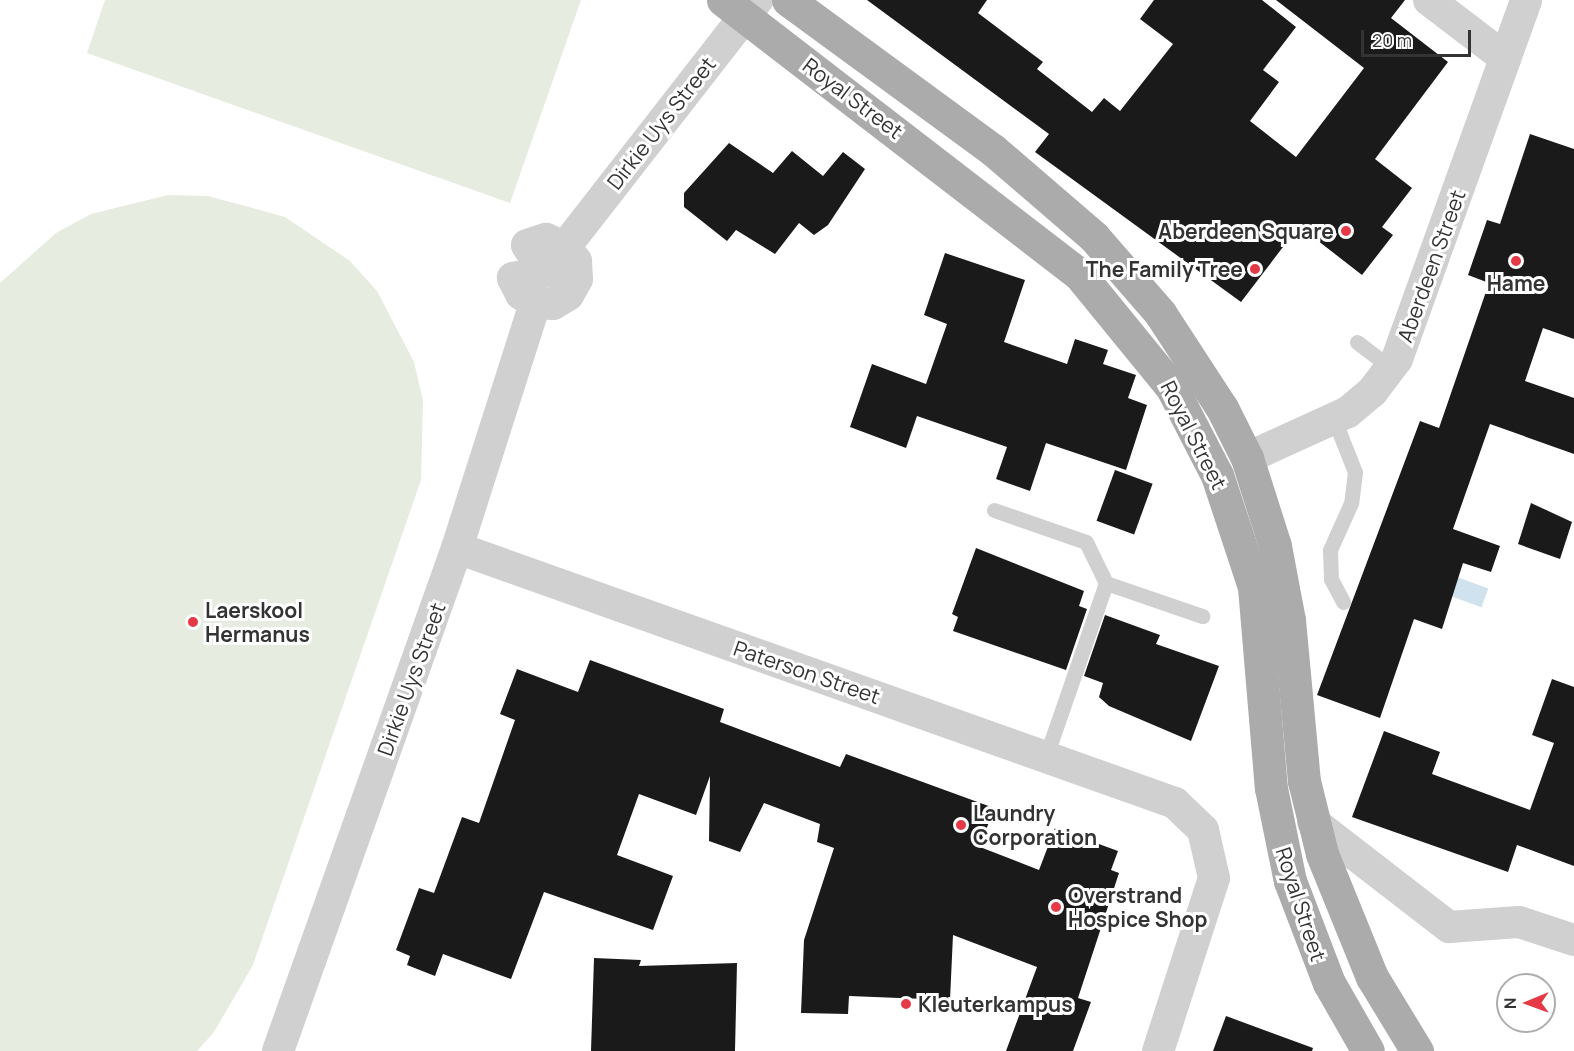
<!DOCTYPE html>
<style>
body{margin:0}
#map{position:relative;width:1574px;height:1051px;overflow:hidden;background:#fff;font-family:Manrope,sans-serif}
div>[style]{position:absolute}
.green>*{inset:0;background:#e6ecdf}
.water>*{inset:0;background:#cfe2ee;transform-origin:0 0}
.building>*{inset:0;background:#1a1a1a;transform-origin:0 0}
.lane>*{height:15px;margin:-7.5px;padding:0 7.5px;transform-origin:7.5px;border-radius:7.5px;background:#d0d0d0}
.street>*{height:32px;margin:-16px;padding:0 16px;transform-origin:16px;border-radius:16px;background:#d0d0d0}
.primary>*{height:33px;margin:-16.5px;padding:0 16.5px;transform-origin:16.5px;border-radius:16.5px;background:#ababab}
.dots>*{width:16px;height:16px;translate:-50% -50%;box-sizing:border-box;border:3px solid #fff;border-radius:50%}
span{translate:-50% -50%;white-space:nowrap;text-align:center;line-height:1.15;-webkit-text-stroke:6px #fff;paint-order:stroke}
.street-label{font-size:21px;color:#333}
.poi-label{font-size:21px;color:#333;font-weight:700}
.right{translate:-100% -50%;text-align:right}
.left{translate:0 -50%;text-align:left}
.north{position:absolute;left:1496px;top:973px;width:60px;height:60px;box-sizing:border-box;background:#fff;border:2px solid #adadad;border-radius:50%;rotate:269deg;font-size:16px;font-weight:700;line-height:24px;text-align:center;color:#333}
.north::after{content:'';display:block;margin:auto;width:21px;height:27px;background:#e63946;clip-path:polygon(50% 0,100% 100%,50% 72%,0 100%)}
.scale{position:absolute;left:1361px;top:30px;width:110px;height:27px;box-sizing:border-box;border:3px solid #333;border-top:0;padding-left:8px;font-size:18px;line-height:21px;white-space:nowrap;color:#333;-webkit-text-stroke:4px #fff;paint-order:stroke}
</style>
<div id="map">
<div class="green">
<i style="clip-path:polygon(105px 0,581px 0,510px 203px,87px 53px)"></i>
<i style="clip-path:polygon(168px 195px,208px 196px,285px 217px,350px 261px,377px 291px,414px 362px,423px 401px,421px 480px,253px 965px,214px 1032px,197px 1051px,0 1051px,0 283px,56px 233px,91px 214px)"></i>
</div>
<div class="water">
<i style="left:1446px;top:573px;width:45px;height:20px;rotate:20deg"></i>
</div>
<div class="building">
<i style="clip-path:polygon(867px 0,987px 0,978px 13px,1043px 62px,1037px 69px,1092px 112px,1104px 98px,1120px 111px,1173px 44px,1140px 19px,1154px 0,1262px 0,1296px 27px,1263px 70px,1279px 82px,1250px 121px,1296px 157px,1364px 68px,1276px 0,1405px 0,1391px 18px,1448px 62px,1375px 159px,1412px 188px,1382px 227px,1393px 235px,1362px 275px,1299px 226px,1241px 302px,1035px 152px,1049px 134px)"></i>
<i style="clip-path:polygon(1530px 134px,1574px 149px,1574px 339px,1543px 328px,1525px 381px,1574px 398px,1574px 454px,1490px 424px,1453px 529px,1500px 546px,1491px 572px,1463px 563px,1442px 629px,1414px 619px,1380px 718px,1317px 695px,1420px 421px,1439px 428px,1489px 283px,1468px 275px,1487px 220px,1500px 224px)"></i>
<i style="clip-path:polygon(729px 143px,773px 173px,792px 151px,823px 176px,843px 152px,865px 169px,828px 225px,814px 235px,799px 223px,775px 254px,736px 230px,727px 241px,684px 207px,684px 193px)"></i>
<i style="clip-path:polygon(945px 253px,1025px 280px,1004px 342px,1067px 364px,1075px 339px,1108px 350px,1103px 364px,1136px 375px,1128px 398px,1147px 405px,1126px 470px,1046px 443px,1030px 491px,996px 479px,1007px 447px,917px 416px,906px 448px,850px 427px,872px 364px,926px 384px,947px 324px,924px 315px)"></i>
<i style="left:1115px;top:470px;width:40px;height:54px;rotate:20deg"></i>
<i style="clip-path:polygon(1531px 503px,1572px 522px,1560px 559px,1518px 544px)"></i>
<i style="clip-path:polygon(976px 548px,1084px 591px,1079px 606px,1087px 609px,1066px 670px,953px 631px,958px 617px,952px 614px)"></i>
<i style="clip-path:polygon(1105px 615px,1160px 635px,1156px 644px,1219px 666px,1191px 741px,1109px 706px,1099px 697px,1103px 683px,1084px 676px)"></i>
<i style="clip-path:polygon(590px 660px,724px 709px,720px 722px,840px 767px,846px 754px,994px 808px,980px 847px,1039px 870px,1055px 828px,1118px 851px,1111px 870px,1119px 873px,1078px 998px,1091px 1002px,1073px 1051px,1006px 1051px,1037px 967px,953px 935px,950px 1000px,849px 996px,848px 1014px,801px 1013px,804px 940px,834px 848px,817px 842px,820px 824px,764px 803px,740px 852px,709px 841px,710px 776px,696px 815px,639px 794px,617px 855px,673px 876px,653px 930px,544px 892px,511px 979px,443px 954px,435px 976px,407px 965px,410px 956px,396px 950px,419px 888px,434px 893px,462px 817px,479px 823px,515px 720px,500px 714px,517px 669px,578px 692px)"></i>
<i style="clip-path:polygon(1552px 679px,1574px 687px,1574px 866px,1517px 845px,1508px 872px,1352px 817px,1384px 731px,1440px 752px,1432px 774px,1530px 810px,1554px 743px,1532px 735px)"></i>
<i style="clip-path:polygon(594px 958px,641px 960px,639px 966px,737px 963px,735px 1051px,591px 1051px)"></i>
<i style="clip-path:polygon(1226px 1016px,1313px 1048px,1312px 1051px,1213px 1051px)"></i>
</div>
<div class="lane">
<i style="left:1357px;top:342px;width:43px;rotate:37.4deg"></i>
<i style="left:1334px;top:419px;width:57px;rotate:68.4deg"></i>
<i style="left:1355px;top:472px;width:31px;rotate:97deg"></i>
<i style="left:1351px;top:503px;width:51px;rotate:114.1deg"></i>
<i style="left:1330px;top:550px;width:29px;rotate:88deg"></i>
<i style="left:1331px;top:579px;width:26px;rotate:62deg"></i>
<i style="left:994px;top:510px;width:97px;rotate:19.2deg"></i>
<i style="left:1086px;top:542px;width:46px;rotate:64deg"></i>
<i style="left:1106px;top:583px;width:183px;rotate:109.1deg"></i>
<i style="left:1106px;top:583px;width:102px;rotate:19deg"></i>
</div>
<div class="street">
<i style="left:1429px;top:0;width:96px;rotate:37.3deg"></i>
<i style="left:546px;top:239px;width:21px;rotate:23deg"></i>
<i style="left:565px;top:247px;width:18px;rotate:52deg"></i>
<i style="left:576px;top:261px;width:18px;rotate:87deg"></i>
<i style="left:577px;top:279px;width:18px;rotate:119deg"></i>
<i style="left:568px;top:295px;width:17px;rotate:149deg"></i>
<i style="left:553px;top:304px;width:18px;rotate:-177deg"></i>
<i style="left:535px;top:303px;width:17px;rotate:-147deg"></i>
<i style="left:521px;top:294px;width:18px;rotate:-117deg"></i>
<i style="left:513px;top:278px;width:33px;rotate:-11deg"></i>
<i style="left:545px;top:272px;width:32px;rotate:-124deg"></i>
<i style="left:527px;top:245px;width:20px;rotate:-18deg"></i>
<i style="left:565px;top:247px;width:313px;rotate:-52.1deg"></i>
<i style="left:1247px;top:458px;width:111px;rotate:-24.5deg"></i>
<i style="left:1348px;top:412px;width:31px;rotate:-40deg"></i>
<i style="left:1372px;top:392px;width:41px;rotate:-52.9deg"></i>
<i style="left:1397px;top:359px;width:381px;rotate:-70.2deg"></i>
<i style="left:457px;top:548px;width:762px;rotate:19.55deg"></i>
<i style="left:1175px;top:803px;width:39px;rotate:44deg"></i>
<i style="left:1203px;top:830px;width:49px;rotate:77.1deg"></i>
<i style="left:1214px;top:878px;width:182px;rotate:107.9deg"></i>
<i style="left:1313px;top:822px;width:172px;rotate:37.7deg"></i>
<i style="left:1449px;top:927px;width:70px;rotate:-4.1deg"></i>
<i style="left:1519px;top:922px;width:58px;rotate:18.1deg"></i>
<i style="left:278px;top:1051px;width:534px;rotate:-70.41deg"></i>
<i style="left:457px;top:548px;width:257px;rotate:-72.3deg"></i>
</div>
<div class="primary">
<i style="left:723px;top:0;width:451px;rotate:37.6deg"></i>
<i style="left:1080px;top:275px;width:146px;rotate:50.8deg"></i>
<i style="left:1172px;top:388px;width:98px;rotate:62.7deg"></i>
<i style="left:1217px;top:475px;width:118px;rotate:71.7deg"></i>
<i style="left:1254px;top:587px;width:202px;rotate:85.2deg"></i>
<i style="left:1271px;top:788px;width:95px;rotate:78.5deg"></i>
<i style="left:1290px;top:881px;width:109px;rotate:69.1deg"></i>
<i style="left:1329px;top:983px;width:78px;rotate:60.2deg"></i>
<i style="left:788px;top:0;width:254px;rotate:36.2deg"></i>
<i style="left:993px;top:150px;width:133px;rotate:40.7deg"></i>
<i style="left:1094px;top:237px;width:101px;rotate:49deg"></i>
<i style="left:1160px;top:313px;width:113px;rotate:56.9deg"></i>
<i style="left:1222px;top:408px;width:56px;rotate:63.4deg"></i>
<i style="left:1247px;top:458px;width:92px;rotate:72.3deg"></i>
<i style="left:1275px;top:546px;width:75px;rotate:79.3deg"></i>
<i style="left:1289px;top:620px;width:162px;rotate:84.7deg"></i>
<i style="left:1304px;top:781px;width:75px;rotate:76.1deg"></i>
<i style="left:1322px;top:854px;width:133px;rotate:67.9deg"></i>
<i style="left:1372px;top:977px;width:87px;rotate:58.7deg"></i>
</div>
<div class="dots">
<i style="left:1346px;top:231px;background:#e63946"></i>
<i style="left:1516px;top:261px;background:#e63946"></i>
<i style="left:1255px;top:269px;background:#e63946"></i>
<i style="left:193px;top:622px;background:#e63946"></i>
<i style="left:961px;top:825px;background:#e63946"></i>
<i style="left:1056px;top:907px;background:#e63946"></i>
<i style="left:906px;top:1004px;background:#e63946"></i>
</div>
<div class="street-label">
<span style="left:853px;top:98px;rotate:37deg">Royal Street</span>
<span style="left:661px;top:123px;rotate:-52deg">Dirkie Uys Street</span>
<span style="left:1431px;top:266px;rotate:-70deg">Aberdeen Street</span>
<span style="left:1194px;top:435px;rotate:63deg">Royal Street</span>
<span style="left:807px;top:672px;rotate:19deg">Paterson Street</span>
<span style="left:411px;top:679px;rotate:-70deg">Dirkie Uys Street</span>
<span style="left:1301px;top:904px;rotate:72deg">Royal Street</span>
</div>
<div class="poi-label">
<span class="right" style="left:1334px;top:231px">Aberdeen Square</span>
<span class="right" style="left:1243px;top:269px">The Family Tree</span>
<span style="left:1516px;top:283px">Hame</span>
<span class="left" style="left:205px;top:622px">Laerskool<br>Hermanus</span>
<span class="left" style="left:973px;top:825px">Laundry<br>Corporation</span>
<span class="left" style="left:1068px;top:907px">Overstrand<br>Hospice Shop</span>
<span class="left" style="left:918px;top:1004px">Kleuterkampus</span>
</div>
<div class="north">N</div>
<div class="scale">20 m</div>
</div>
